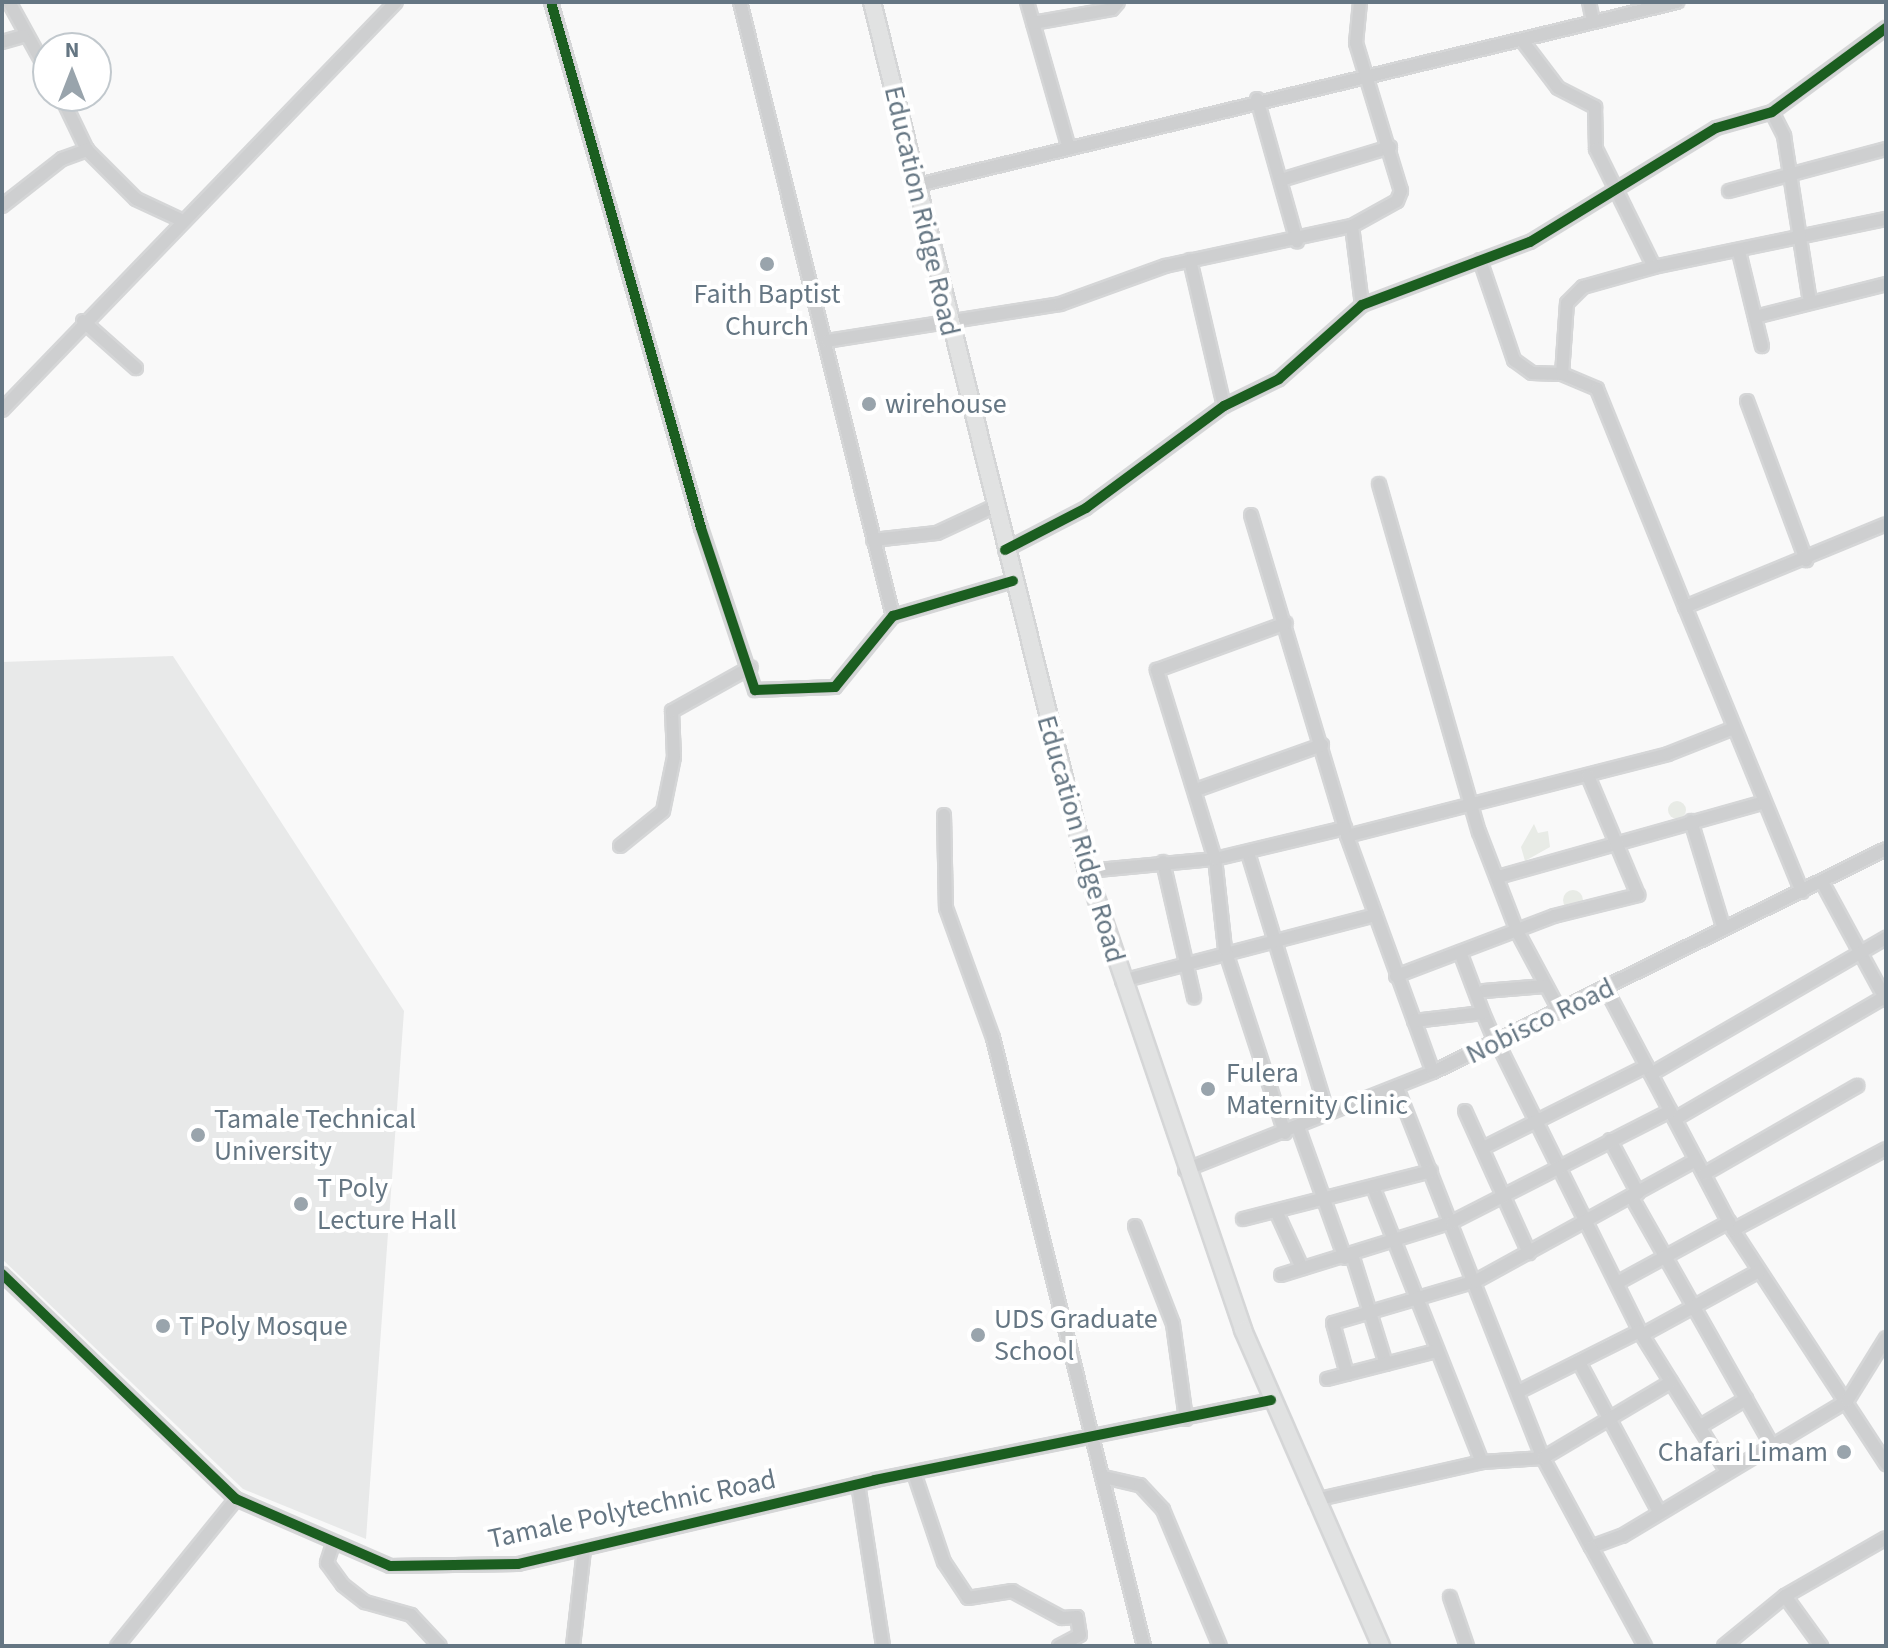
<!DOCTYPE html>
<style>
body{margin:0}
#map{position:relative;width:1888px;height:1648px;overflow:hidden;background:#f9f9f9;font-family:"Source Sans 3",sans-serif}
div>[style]{position:absolute}
.built>*{inset:0;background:#e8e9e9}
.round{border-radius:50%}
.green>*{inset:0;background:#e8ebe6}
.roads{filter:drop-shadow(2px 0 #d5d6d7) drop-shadow(-2px 0 #d5d6d7) drop-shadow(0 2px #d5d6d7) drop-shadow(0 -2px #d5d6d7)}
.minor>*{height:12px;margin:-6px;padding:0 6px;transform-origin:6px;border-radius:6px;background:#cecfd0}
.major>*{height:16px;margin:-8px;padding:0 8px;transform-origin:8px;border-radius:8px;background:#e1e2e2}
.cycleway>*{height:10px;margin:-5px;padding:0 5px;transform-origin:5px;border-radius:5px;background:#1b5e20}
.dots>*{width:22px;height:22px;translate:-50% -50%;box-sizing:border-box;border:4px solid #fff;border-radius:50%}
span{translate:-50% -50%;white-space:nowrap;text-align:center;line-height:1.15;-webkit-text-stroke:8px #fff;paint-order:stroke}
.street-label{font-size:28px;color:#657683}
.poi-label{font-size:28px;color:#657683}
.left{translate:0 -50%;text-align:left}
.right{translate:-100% -50%;text-align:right}
.frame{position:absolute;inset:0;border:4px solid #657683;pointer-events:none}
.north{position:absolute;left:32px;top:32px;width:80px;height:80px;box-sizing:border-box;background:#fff;border:2px solid #c1c8cd;border-radius:50%;rotate:0deg;font-size:22px;font-weight:700;line-height:32px;text-align:center;color:#657683}
.north::after{content:'';display:block;margin:auto;width:28px;height:36px;background:#99a4ac;clip-path:polygon(50% 0,100% 100%,50% 72%,0 100%)}
</style>
<div id="map">
<div class="built">
<i style="clip-path:polygon(173px 656px,404px 1011px,366px 1539px,243px 1489px,2px 1259px,2px 662px)"></i>
<i class="round" style="left:1198px;top:1078px;width:20px;height:20px"></i>
</div>
<div class="green">
<i class="round" style="left:1668px;top:801px;width:18px;height:18px"></i>
<i style="clip-path:polygon(1534px 824px,1538px 833px,1548px 831px,1550px 847px,1525px 861px,1521px 847px)"></i>
<i class="round" style="left:1563px;top:890px;width:20px;height:20px"></i>
</div>
<div class="roads">
<div class="minor">
<i style="left:9px;top:2px;width:81px;rotate:61.2deg"></i>
<i style="left:551px;top:2px;width:547px;rotate:74.08deg"></i>
<i style="left:701px;top:528px;width:171px;rotate:71.6deg"></i>
<i style="left:755px;top:690px;width:80px;rotate:-2.1deg"></i>
<i style="left:835px;top:687px;width:92px;rotate:-50.8deg"></i>
<i style="left:893px;top:616px;width:125px;rotate:-16.3deg"></i>
<i style="left:740px;top:2px;width:633px;rotate:76.01deg"></i>
<i style="left:1027px;top:2px;width:152px;rotate:74deg"></i>
<i style="left:1589px;top:2px;width:19px;rotate:78deg"></i>
<i style="left:1033px;top:23px;width:80px;rotate:-10deg"></i>
<i style="left:1112px;top:9px;width:9px;rotate:-49deg"></i>
<i style="left:2px;top:42px;width:22px;rotate:-16deg"></i>
<i style="left:1524px;top:43px;width:56px;rotate:52.9deg"></i>
<i style="left:1558px;top:88px;width:42px;rotate:27.2deg"></i>
<i style="left:1595px;top:107px;width:42px;rotate:88.6deg"></i>
<i style="left:1596px;top:149px;width:131px;rotate:63.8deg"></i>
<i style="left:1654px;top:267px;width:237px;rotate:-11.7deg"></i>
<i style="left:61px;top:96px;width:60px;rotate:64.3deg"></i>
<i style="left:87px;top:150px;width:69px;rotate:45deg"></i>
<i style="left:136px;top:199px;width:50px;rotate:25deg"></i>
<i style="left:1257px;top:99px;width:148px;rotate:74.3deg"></i>
<i style="left:1772px;top:112px;width:27px;rotate:63deg"></i>
<i style="left:1784px;top:136px;width:168px;rotate:81.1deg"></i>
<i style="left:1281px;top:180px;width:114px;rotate:-16.8deg"></i>
<i style="left:918px;top:185px;width:781px;rotate:-13.56deg"></i>
<i style="left:1729px;top:191px;width:163px;rotate:-15deg"></i>
<i style="left:2px;top:206px;width:76px;rotate:-38.1deg"></i>
<i style="left:62px;top:159px;width:27px;rotate:-20deg"></i>
<i style="left:1352px;top:226px;width:80px;rotate:82.8deg"></i>
<i style="left:1739px;top:252px;width:97px;rotate:76.3deg"></i>
<i style="left:1190px;top:260px;width:150px;rotate:76.9deg"></i>
<i style="left:1480px;top:260px;width:106px;rotate:71.2deg"></i>
<i style="left:1514px;top:360px;width:22px;rotate:36deg"></i>
<i style="left:1532px;top:373px;width:30px;rotate:2deg"></i>
<i style="left:1562px;top:374px;width:38px;rotate:23deg"></i>
<i style="left:1597px;top:389px;width:235px;rotate:68deg"></i>
<i style="left:1755px;top:317px;width:135px;rotate:-14.1deg"></i>
<i style="left:83px;top:321px;width:71px;rotate:41.6deg"></i>
<i style="left:827px;top:341px;width:236px;rotate:-9deg"></i>
<i style="left:1060px;top:304px;width:112px;rotate:-19.9deg"></i>
<i style="left:1165px;top:266px;width:191px;rotate:-12.1deg"></i>
<i style="left:1352px;top:226px;width:51px;rotate:-29.1deg"></i>
<i style="left:1397px;top:201px;width:11px;rotate:-68deg"></i>
<i style="left:1401px;top:191px;width:155px;rotate:-106.9deg"></i>
<i style="left:1356px;top:43px;width:41px;rotate:-84.4deg"></i>
<i style="left:1562px;top:374px;width:71px;rotate:-86deg"></i>
<i style="left:1567px;top:303px;width:23px;rotate:-45deg"></i>
<i style="left:1583px;top:287px;width:74px;rotate:-15.7deg"></i>
<i style="left:1747px;top:401px;width:170px;rotate:69.6deg"></i>
<i style="left:2px;top:410px;width:567px;rotate:-46deg"></i>
<i style="left:1379px;top:484px;width:362px;rotate:74deg"></i>
<i style="left:1479px;top:832px;width:106px;rotate:69deg"></i>
<i style="left:1517px;top:931px;width:93px;rotate:61.8deg"></i>
<i style="left:1251px;top:515px;width:335px;rotate:73.3deg"></i>
<i style="left:1347px;top:836px;width:251px;rotate:70deg"></i>
<i style="left:873px;top:540px;width:64px;rotate:-6.2deg"></i>
<i style="left:937px;top:533px;width:64px;rotate:-25deg"></i>
<i style="left:1005px;top:550px;width:91px;rotate:-27.4deg"></i>
<i style="left:1086px;top:508px;width:172px;rotate:-36.5deg"></i>
<i style="left:1224px;top:406px;width:61px;rotate:-26.1deg"></i>
<i style="left:1279px;top:379px;width:111px;rotate:-41.7deg"></i>
<i style="left:1362px;top:305px;width:179px;rotate:-20.6deg"></i>
<i style="left:1530px;top:242px;width:218px;rotate:-31.5deg"></i>
<i style="left:1716px;top:128px;width:58px;rotate:-15.9deg"></i>
<i style="left:1772px;top:112px;width:142px;rotate:-36.4deg"></i>
<i style="left:1196px;top:790px;width:134px;rotate:-19.7deg"></i>
<i style="left:944px;top:815px;width:93px;rotate:88.8deg"></i>
<i style="left:946px;top:908px;width:138px;rotate:70.1deg"></i>
<i style="left:993px;top:1038px;width:626px;rotate:76.05deg"></i>
<i style="left:1691px;top:821px;width:107px;rotate:73.1deg"></i>
<i style="left:1347px;top:836px;width:331px;rotate:-14.3deg"></i>
<i style="left:1668px;top:754px;width:71px;rotate:-21.5deg"></i>
<i style="left:620px;top:846px;width:55px;rotate:-39.1deg"></i>
<i style="left:663px;top:811px;width:55px;rotate:-78.5deg"></i>
<i style="left:674px;top:757px;width:46px;rotate:-92.5deg"></i>
<i style="left:672px;top:711px;width:90px;rotate:-29.1deg"></i>
<i style="left:1248px;top:853px;width:273px;rotate:73deg"></i>
<i style="left:1163px;top:862px;width:139px;rotate:77.1deg"></i>
<i style="left:1087px;top:871px;width:129px;rotate:-5.4deg"></i>
<i style="left:1215px;top:859px;width:134px;rotate:-13.4deg"></i>
<i style="left:1498px;top:877px;width:274px;rotate:-15.7deg"></i>
<i style="left:1822px;top:882px;width:134px;rotate:61.5deg"></i>
<i style="left:1802px;top:892px;width:308px;rotate:-112.3deg"></i>
<i style="left:1685px;top:607px;width:217px;rotate:-22.4deg"></i>
<i style="left:1396px;top:976px;width:169px;rotate:-20.8deg"></i>
<i style="left:1554px;top:916px;width:87px;rotate:-14deg"></i>
<i style="left:1638px;top:895px;width:129px;rotate:-112.8deg"></i>
<i style="left:1122px;top:981px;width:262px;rotate:-14.6deg"></i>
<i style="left:1606px;top:989px;width:272px;rotate:62.2deg"></i>
<i style="left:1733px;top:1230px;width:280px;rotate:56.8deg"></i>
<i style="left:1484px;top:991px;width:61px;rotate:-4.7deg"></i>
<i style="left:1483px;top:1013px;width:23px;rotate:67deg"></i>
<i style="left:1414px;top:1021px;width:69px;rotate:-6.6deg"></i>
<i style="left:1483px;top:1013px;width:65px;rotate:-110.7deg"></i>
<i style="left:1497px;top:1042px;width:327px;rotate:63.7deg"></i>
<i style="left:1642px;top:1335px;width:159px;rotate:58.1deg"></i>
<i style="left:1651px;top:1074px;width:272px;rotate:-30.1deg"></i>
<i style="left:1397px;top:1088px;width:398px;rotate:68.5deg"></i>
<i style="left:1543px;top:1458px;width:101px;rotate:61.7deg"></i>
<i style="left:1591px;top:1547px;width:33px;rotate:-20deg"></i>
<i style="left:1622px;top:1536px;width:262px;rotate:-31deg"></i>
<i style="left:1847px;top:1401px;width:74px;rotate:-58.2deg"></i>
<i style="left:1465px;top:1111px;width:156px;rotate:65.7deg"></i>
<i style="left:1675px;top:1119px;width:241px;rotate:-30.2deg"></i>
<i style="left:1298px;top:1127px;width:139px;rotate:70.3deg"></i>
<i style="left:1285px;top:1133px;width:194px;rotate:-108.1deg"></i>
<i style="left:1225px;top:949px;width:91px;rotate:-96.3deg"></i>
<i style="left:1215px;top:859px;width:198px;rotate:-107.1deg"></i>
<i style="left:1157px;top:670px;width:137px;rotate:-20deg"></i>
<i style="left:1610px;top:1140px;width:60px;rotate:62.2deg"></i>
<i style="left:1483px;top:1148px;width:183px;rotate:-26.6deg"></i>
<i style="left:1185px;top:1170px;width:267px;rotate:-21.6deg"></i>
<i style="left:1433px;top:1072px;width:505px;rotate:-26.21deg"></i>
<i style="left:1704px;top:1174px;width:177px;rotate:-29.9deg"></i>
<i style="left:1373px;top:1187px;width:296px;rotate:68.4deg"></i>
<i style="left:1631px;top:1196px;width:284px;rotate:60.5deg"></i>
<i style="left:1276px;top:1211px;width:63px;rotate:65.5deg"></i>
<i style="left:1243px;top:1219px;width:194px;rotate:-14.3deg"></i>
<i style="left:1135px;top:1226px;width:105px;rotate:68.8deg"></i>
<i style="left:1173px;top:1324px;width:96px;rotate:82.2deg"></i>
<i style="left:1733px;top:1230px;width:173px;rotate:-27.9deg"></i>
<i style="left:1353px;top:1258px;width:111px;rotate:72.7deg"></i>
<i style="left:2px;top:1274px;width:325px;rotate:43.9deg"></i>
<i style="left:236px;top:1499px;width:168px;rotate:23.5deg"></i>
<i style="left:390px;top:1566px;width:128px;rotate:-0.9deg"></i>
<i style="left:518px;top:1564px;width:367px;rotate:-13.2deg"></i>
<i style="left:875px;top:1480px;width:404px;rotate:-11.4deg"></i>
<i style="left:1281px;top:1275px;width:179px;rotate:-17.2deg"></i>
<i style="left:1452px;top:1222px;width:245px;rotate:-27deg"></i>
<i style="left:1617px;top:1283px;width:128px;rotate:-28.6deg"></i>
<i style="left:1642px;top:1335px;width:133px;rotate:-28.7deg"></i>
<i style="left:1579px;top:1362px;width:170px;rotate:61.9deg"></i>
<i style="left:1347px;top:1374px;width:53px;rotate:-105.4deg"></i>
<i style="left:1333px;top:1323px;width:149px;rotate:-16.4deg"></i>
<i style="left:1476px;top:1281px;width:251px;rotate:-28.8deg"></i>
<i style="left:1327px;top:1379px;width:113px;rotate:-14.4deg"></i>
<i style="left:1518px;top:1392px;width:136px;rotate:-26.6deg"></i>
<i style="left:1699px;top:1427px;width:55px;rotate:-30.8deg"></i>
<i style="left:914px;top:1473px;width:94px;rotate:71.4deg"></i>
<i style="left:944px;top:1562px;width:43px;rotate:56.3deg"></i>
<i style="left:968px;top:1598px;width:45px;rotate:-9deg"></i>
<i style="left:1012px;top:1591px;width:57px;rotate:28.4deg"></i>
<i style="left:1062px;top:1618px;width:15px;rotate:-4deg"></i>
<i style="left:1077px;top:1617px;width:18px;rotate:81deg"></i>
<i style="left:1080px;top:1635px;width:24px;rotate:152deg"></i>
<i style="left:1104px;top:1477px;width:37px;rotate:13deg"></i>
<i style="left:1140px;top:1485px;width:34px;rotate:47deg"></i>
<i style="left:1163px;top:1510px;width:147px;rotate:67.3deg"></i>
<i style="left:858px;top:1484px;width:164px;rotate:81.2deg"></i>
<i style="left:1315px;top:1500px;width:171px;rotate:-12.8deg"></i>
<i style="left:1482px;top:1462px;width:61px;rotate:-3.8deg"></i>
<i style="left:1543px;top:1458px;width:149px;rotate:-30.7deg"></i>
<i style="left:333px;top:1544px;width:20px;rotate:108deg"></i>
<i style="left:327px;top:1563px;width:27px;rotate:54deg"></i>
<i style="left:343px;top:1585px;width:28px;rotate:38deg"></i>
<i style="left:365px;top:1602px;width:48px;rotate:15.8deg"></i>
<i style="left:411px;top:1615px;width:42px;rotate:46.9deg"></i>
<i style="left:1591px;top:1547px;width:113px;rotate:61.4deg"></i>
<i style="left:1785px;top:1596px;width:62px;rotate:54.2deg"></i>
<i style="left:1450px;top:1597px;width:52px;rotate:70.9deg"></i>
<i style="left:117px;top:1646px;width:189px;rotate:-51deg"></i>
<i style="left:573px;top:1646px;width:97px;rotate:-83.5deg"></i>
<i style="left:1724px;top:1646px;width:79px;rotate:-39.3deg"></i>
<i style="left:1785px;top:1596px;width:116px;rotate:-29.9deg"></i>
</div>
<div class="major">
<i style="left:872px;top:2px;width:895px;rotate:76.1deg"></i>
<i style="left:1087px;top:871px;width:485px;rotate:71.2deg"></i>
<i style="left:1243px;top:1330px;width:345px;rotate:66.4deg"></i>
</div>
</div>
<div class="cycleway">
<i style="left:551px;top:2px;width:547px;rotate:74.08deg"></i>
<i style="left:701px;top:528px;width:171px;rotate:71.6deg"></i>
<i style="left:755px;top:690px;width:80px;rotate:-2.1deg"></i>
<i style="left:835px;top:687px;width:92px;rotate:-50.8deg"></i>
<i style="left:893px;top:616px;width:125px;rotate:-16.3deg"></i>
<i style="left:1005px;top:550px;width:91px;rotate:-27.4deg"></i>
<i style="left:1086px;top:508px;width:172px;rotate:-36.5deg"></i>
<i style="left:1224px;top:406px;width:61px;rotate:-26.1deg"></i>
<i style="left:1279px;top:379px;width:111px;rotate:-41.7deg"></i>
<i style="left:1362px;top:305px;width:179px;rotate:-20.6deg"></i>
<i style="left:1530px;top:242px;width:218px;rotate:-31.5deg"></i>
<i style="left:1716px;top:128px;width:58px;rotate:-15.9deg"></i>
<i style="left:1772px;top:112px;width:142px;rotate:-36.4deg"></i>
<i style="left:2px;top:1274px;width:325px;rotate:43.9deg"></i>
<i style="left:236px;top:1499px;width:168px;rotate:23.5deg"></i>
<i style="left:390px;top:1566px;width:128px;rotate:-0.9deg"></i>
<i style="left:518px;top:1564px;width:367px;rotate:-13.2deg"></i>
<i style="left:875px;top:1480px;width:404px;rotate:-11.4deg"></i>
</div>
<div class="dots">
<i style="left:767px;top:264px;background:#99a4ac"></i>
<i style="left:869px;top:404px;background:#99a4ac"></i>
<i style="left:1208px;top:1089px;background:#99a4ac"></i>
<i style="left:198px;top:1135px;background:#99a4ac"></i>
<i style="left:301px;top:1204px;background:#99a4ac"></i>
<i style="left:163px;top:1326px;background:#99a4ac"></i>
<i style="left:978px;top:1335px;background:#99a4ac"></i>
<i style="left:1844px;top:1452px;background:#99a4ac"></i>
</div>
<div class="street-label">
<span style="left:922px;top:211px;rotate:77deg">Education Ridge Road</span>
<span style="left:1081px;top:839px;rotate:74deg">Education Ridge Road</span>
<span style="left:1540px;top:1021px;rotate:-26deg">Nobisco Road</span>
<span style="left:632px;top:1509px;rotate:-12deg">Tamale Polytechnic Road</span>
</div>
<div class="poi-label">
<span style="left:767px;top:310px">Faith Baptist<br>Church</span>
<span class="left" style="left:885px;top:404px">wirehouse</span>
<span class="left" style="left:1226px;top:1089px">Fulera<br>Maternity Clinic</span>
<span class="left" style="left:214px;top:1135px">Tamale Technical<br>University</span>
<span class="left" style="left:317px;top:1204px">T Poly<br>Lecture Hall</span>
<span class="left" style="left:994px;top:1335px">UDS Graduate<br>School</span>
<span class="left" style="left:179px;top:1326px">T Poly Mosque</span>
<span class="right" style="left:1828px;top:1452px">Chafari Limam</span>
</div>
<div class="frame"></div>
<div class="north">N</div>
</div>
